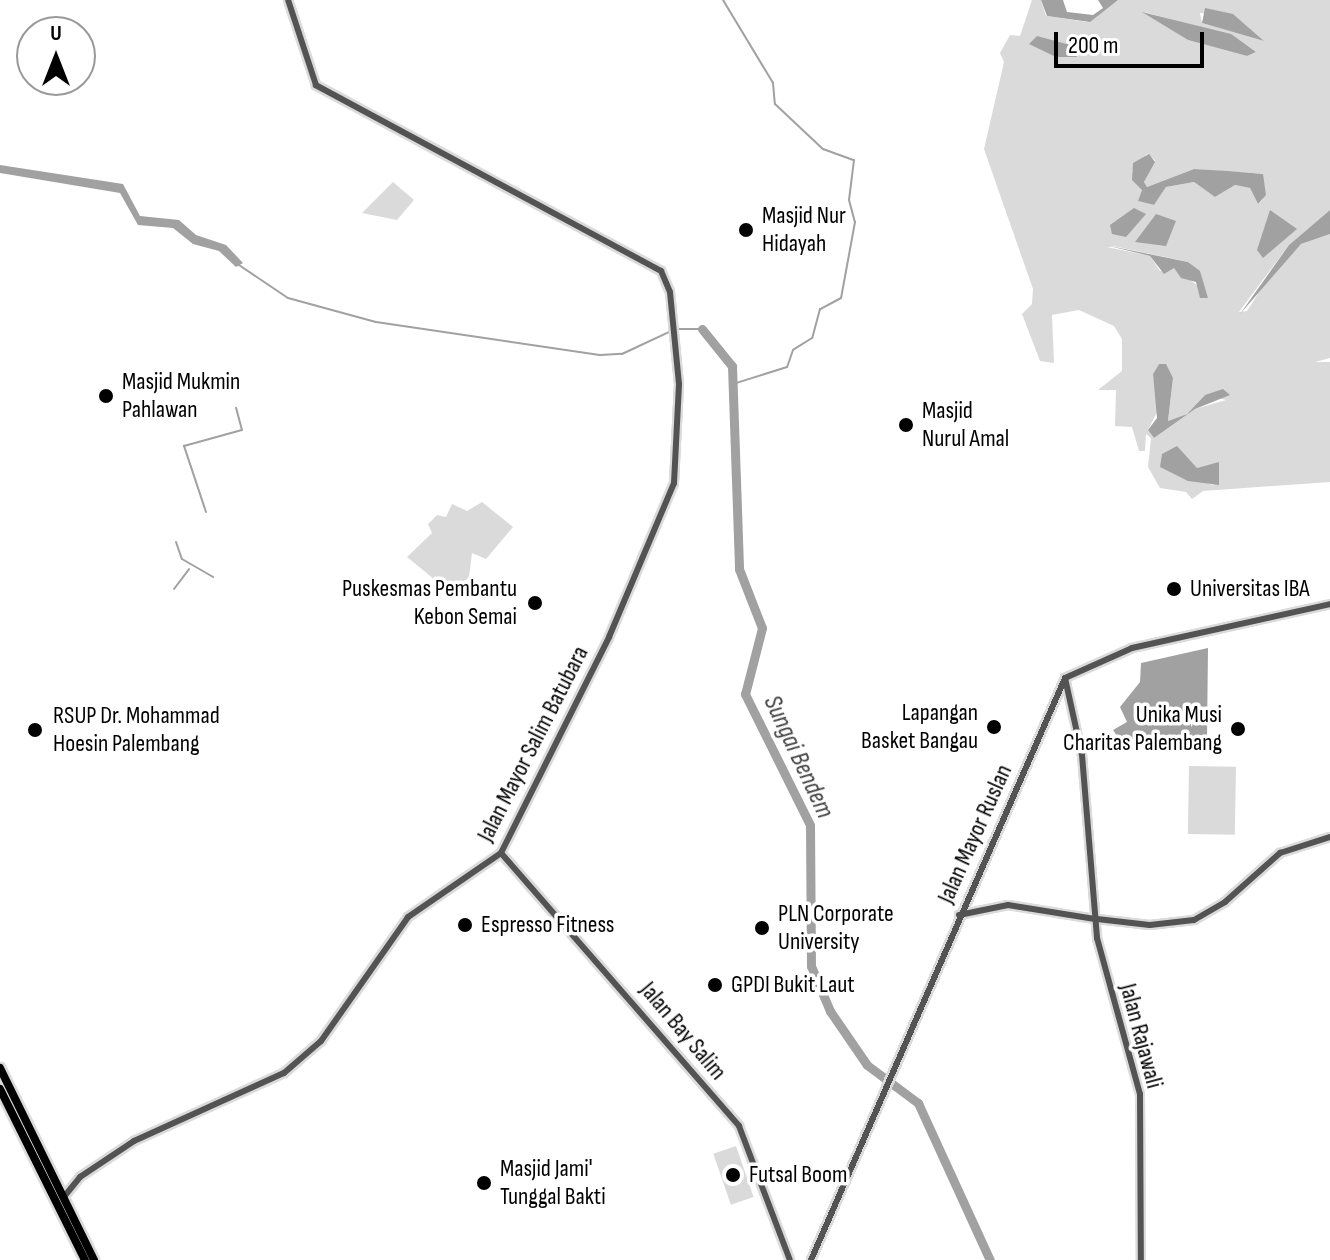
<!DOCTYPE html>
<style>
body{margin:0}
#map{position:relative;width:1330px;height:1260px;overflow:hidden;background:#fff;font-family:"Sofia Sans Condensed",sans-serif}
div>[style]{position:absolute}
.green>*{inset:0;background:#dadada;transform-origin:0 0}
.water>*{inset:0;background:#a1a1a1}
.stream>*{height:2px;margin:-1px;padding:0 1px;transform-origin:1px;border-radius:1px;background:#a1a1a1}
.river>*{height:9px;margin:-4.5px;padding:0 4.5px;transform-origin:4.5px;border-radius:4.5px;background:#a1a1a1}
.roads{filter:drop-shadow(2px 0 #dbdbdb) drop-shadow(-2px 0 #dbdbdb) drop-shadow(0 2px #dbdbdb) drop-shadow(0 -2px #dbdbdb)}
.tertiary>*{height:6px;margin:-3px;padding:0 3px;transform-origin:3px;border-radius:3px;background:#535353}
.trunk>*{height:8px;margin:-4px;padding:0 4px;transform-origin:4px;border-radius:4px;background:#000}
.dots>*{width:22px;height:22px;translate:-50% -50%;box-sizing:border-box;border:4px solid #fff;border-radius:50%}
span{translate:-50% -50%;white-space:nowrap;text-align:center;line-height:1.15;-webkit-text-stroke:7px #fff;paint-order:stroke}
.poi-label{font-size:24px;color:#000}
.left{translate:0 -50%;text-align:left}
.right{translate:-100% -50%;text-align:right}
.street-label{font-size:24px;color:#000}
.water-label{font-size:26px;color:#424242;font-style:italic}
.north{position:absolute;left:16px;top:16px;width:80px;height:80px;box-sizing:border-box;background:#fff;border:2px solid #999;border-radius:50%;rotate:0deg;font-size:22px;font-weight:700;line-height:32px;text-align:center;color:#000}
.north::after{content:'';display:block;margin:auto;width:28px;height:36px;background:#000;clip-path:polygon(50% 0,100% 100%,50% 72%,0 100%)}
.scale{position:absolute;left:1054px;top:32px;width:150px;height:36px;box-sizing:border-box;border:4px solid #000;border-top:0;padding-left:10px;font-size:24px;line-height:28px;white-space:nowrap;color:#000;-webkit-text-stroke:6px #fff;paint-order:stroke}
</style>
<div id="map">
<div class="green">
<i style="clip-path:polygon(evenodd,1032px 0,1041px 0,1046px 16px,1087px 22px,1118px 0,1330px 0,1330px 210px,1289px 245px,1239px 312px,1247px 311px,1270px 275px,1301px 244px,1330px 234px,1330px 358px,1315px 362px,1330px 362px,1330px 482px,1203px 491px,1192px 499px,1186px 492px,1160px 488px,1148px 467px,1151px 438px,1146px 434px,1145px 451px,1139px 451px,1132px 427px,1115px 426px,1116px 390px,1098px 390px,1122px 371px,1122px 339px,1114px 326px,1079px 310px,1052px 315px,1054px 363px,1040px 361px,1022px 314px,1032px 304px,1033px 289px,984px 149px,1004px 62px,1000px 53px,1010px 35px,1020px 36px,1032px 0,1144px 12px,1231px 35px,1256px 52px,1247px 56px,1188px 40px,1144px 12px,1032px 0,1200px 13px,1235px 16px,1264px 41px,1202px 23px,1200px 13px,1032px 0,1147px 154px,1155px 160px,1144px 182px,1147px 187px,1194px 169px,1252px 173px,1263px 174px,1263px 199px,1258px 204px,1250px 188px,1235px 185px,1215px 197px,1194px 182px,1166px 187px,1154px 205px,1138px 201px,1142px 190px,1132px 171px,1147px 154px,1032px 0,1113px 246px,1189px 262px,1205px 291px,1174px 268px,1160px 271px,1150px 256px,1107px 247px,1113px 246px,1032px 0,1159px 364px,1173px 378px,1168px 421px,1187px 414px,1205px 395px,1226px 400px,1195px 409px,1154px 438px,1148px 430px,1158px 410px,1153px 374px,1159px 364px,1032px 0,1180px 456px,1197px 468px,1219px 463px,1213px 485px,1160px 466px,1180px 456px)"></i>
<i style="clip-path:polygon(393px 182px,414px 200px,397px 220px,362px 213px)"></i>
<i style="clip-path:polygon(482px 502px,513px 527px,486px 559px,472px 553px,469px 577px,451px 593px,407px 557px,432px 533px,428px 524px,437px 515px,446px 517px,452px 504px,467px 511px)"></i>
<i style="left:1189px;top:766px;width:47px;height:68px;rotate:1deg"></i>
<i style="left:736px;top:1146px;width:54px;height:24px;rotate:71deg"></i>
</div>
<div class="water">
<i style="clip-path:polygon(1041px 0,1063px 0,1067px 12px,1093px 15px,1103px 8px,1098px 0,1118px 0,1090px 22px,1047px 16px)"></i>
<i style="clip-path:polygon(1205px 8px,1233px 14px,1264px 41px,1202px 23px)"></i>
<i style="clip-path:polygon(1142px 12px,1231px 34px,1256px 52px,1247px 56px,1188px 40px)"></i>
<i style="clip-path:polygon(1037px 36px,1074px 46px,1077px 57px,1056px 57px,1029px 44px)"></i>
<i style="clip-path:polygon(1149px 154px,1155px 162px,1144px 182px,1147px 187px,1194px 169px,1228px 171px,1263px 174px,1266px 195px,1258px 204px,1250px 188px,1235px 185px,1215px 197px,1194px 182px,1166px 187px,1154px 205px,1138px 201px,1142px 190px,1132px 180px,1133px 163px)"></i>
<i style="clip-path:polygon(0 165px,123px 184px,140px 216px,179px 220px,196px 235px,226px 245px,243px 263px,236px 267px,219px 251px,193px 244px,173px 228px,138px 225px,120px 193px,0 173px)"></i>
<i style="clip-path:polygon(1134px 208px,1146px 214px,1126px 237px,1112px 234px,1110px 225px)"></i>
<i style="clip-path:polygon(1270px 210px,1297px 229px,1263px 258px,1257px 250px)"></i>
<i style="clip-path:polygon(1330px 210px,1330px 234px,1301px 244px,1240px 314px,1289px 245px)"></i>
<i style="clip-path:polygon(1156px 214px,1176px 221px,1166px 246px,1135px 242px)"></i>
<i style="clip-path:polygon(1105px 245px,1188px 262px,1200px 271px,1208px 298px,1200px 298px,1196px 282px,1181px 278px,1174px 268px,1164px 274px,1150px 256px)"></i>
<i style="clip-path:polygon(1159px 364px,1166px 364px,1173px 378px,1168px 421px,1187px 414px,1205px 395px,1223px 389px,1230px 395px,1195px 409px,1154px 438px,1148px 430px,1157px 418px,1153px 374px)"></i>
<i style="clip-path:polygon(1177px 446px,1197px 468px,1219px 462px,1219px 485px,1188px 481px,1160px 467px,1162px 454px)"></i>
<i style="clip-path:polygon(1208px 648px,1207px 739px,1119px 739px,1113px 730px,1127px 722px,1120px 707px,1140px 682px,1141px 663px)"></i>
</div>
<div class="stream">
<i style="left:723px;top:0;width:97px;rotate:58.9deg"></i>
<i style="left:773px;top:83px;width:21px;rotate:85deg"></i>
<i style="left:775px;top:104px;width:66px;rotate:43.2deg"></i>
<i style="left:823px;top:149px;width:33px;rotate:20deg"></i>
<i style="left:854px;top:160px;width:40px;rotate:97.1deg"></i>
<i style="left:849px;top:200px;width:23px;rotate:75deg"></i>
<i style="left:855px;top:222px;width:77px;rotate:100.4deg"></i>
<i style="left:841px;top:298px;width:24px;rotate:152deg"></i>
<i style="left:820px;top:309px;width:30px;rotate:105deg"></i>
<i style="left:812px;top:338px;width:22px;rotate:148deg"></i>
<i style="left:793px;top:350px;width:18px;rotate:109deg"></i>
<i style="left:787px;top:367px;width:57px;rotate:162.5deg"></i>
<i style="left:239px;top:265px;width:59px;rotate:34deg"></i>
<i style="left:288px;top:298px;width:91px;rotate:15.3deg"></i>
<i style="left:376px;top:322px;width:226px;rotate:8.4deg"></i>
<i style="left:600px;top:355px;width:22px;rotate:-3deg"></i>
<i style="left:622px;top:354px;width:54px;rotate:-25.1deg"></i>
<i style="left:677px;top:329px;width:25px"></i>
<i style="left:206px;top:512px;width:70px;rotate:-108.4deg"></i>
<i style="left:184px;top:446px;width:60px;rotate:-15.4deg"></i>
<i style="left:242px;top:430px;width:23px;rotate:-105deg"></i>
<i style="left:176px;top:542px;width:18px;rotate:71deg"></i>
<i style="left:182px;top:559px;width:36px;rotate:30deg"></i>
<i style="left:174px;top:589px;width:25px;rotate:-53deg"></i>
</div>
<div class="river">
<i style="left:702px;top:329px;width:48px;rotate:51deg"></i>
<i style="left:732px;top:366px;width:203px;rotate:88deg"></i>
<i style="left:739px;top:569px;width:63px;rotate:68.7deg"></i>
<i style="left:762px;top:628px;width:68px;rotate:104.4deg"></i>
<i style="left:745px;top:694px;width:146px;rotate:63.6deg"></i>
<i style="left:810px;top:825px;width:141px;rotate:89.6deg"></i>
<i style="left:811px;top:966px;width:49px;rotate:67.1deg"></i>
<i style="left:830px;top:1011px;width:65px;rotate:55.6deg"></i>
<i style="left:867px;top:1065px;width:64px;rotate:36.7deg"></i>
<i style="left:918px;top:1103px;width:173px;rotate:65.4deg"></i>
</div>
<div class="roads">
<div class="tertiary">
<i style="left:1065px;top:678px;width:79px;rotate:77.6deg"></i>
<i style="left:1082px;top:755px;width:184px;rotate:85.3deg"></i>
<i style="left:1097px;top:938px;width:162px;rotate:74.6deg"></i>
<i style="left:1140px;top:1094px;width:166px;rotate:89.7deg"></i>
<i style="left:501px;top:853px;width:362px;rotate:48.9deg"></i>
<i style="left:739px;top:1126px;width:143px;rotate:69.2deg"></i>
<i style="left:959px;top:915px;width:50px;rotate:-11.5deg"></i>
<i style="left:1008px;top:905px;width:88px;rotate:9.1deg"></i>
<i style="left:1097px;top:919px;width:53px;rotate:6.5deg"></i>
<i style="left:1150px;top:925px;width:44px;rotate:-6.5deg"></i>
<i style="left:1194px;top:920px;width:36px;rotate:-30deg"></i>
<i style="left:1225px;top:902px;width:74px;rotate:-41.7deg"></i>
<i style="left:1280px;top:853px;width:52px;rotate:-17.7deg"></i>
<i style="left:63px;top:1198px;width:27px;rotate:-51deg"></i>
<i style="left:80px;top:1177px;width:65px;rotate:-33.7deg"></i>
<i style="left:134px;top:1141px;width:165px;rotate:-24.4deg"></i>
<i style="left:284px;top:1073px;width:49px;rotate:-40.9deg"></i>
<i style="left:321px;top:1041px;width:151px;rotate:-54.9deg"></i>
<i style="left:408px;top:917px;width:113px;rotate:-34.5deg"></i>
<i style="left:501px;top:853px;width:241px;rotate:-63.4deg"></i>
<i style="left:609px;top:637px;width:167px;rotate:-67.1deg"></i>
<i style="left:674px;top:483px;width:99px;rotate:-87.1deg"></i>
<i style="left:679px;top:384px;width:92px;rotate:-95.6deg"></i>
<i style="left:670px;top:292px;width:23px;rotate:-113deg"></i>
<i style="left:661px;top:271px;width:392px;rotate:-151.7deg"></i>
<i style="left:316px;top:85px;width:89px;rotate:-108.2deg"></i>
<i style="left:811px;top:1260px;width:635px;rotate:-66.42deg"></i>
<i style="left:1065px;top:678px;width:73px;rotate:-24.1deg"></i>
<i style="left:1132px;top:648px;width:203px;rotate:-12.5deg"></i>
</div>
<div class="trunk">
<i style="left:0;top:1068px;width:214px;rotate:63.9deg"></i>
<i style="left:0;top:1089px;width:191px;rotate:63.6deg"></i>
</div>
</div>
<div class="dots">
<i style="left:746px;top:230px;background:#000"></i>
<i style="left:106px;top:396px;background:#000"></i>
<i style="left:906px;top:425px;background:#000"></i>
<i style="left:1174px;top:589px;background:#000"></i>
<i style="left:535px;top:603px;background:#000"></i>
<i style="left:994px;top:727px;background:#000"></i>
<i style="left:1238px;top:729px;background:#000"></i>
<i style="left:35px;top:730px;background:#000"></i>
<i style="left:465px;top:925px;background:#000"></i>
<i style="left:762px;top:928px;background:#000"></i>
<i style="left:715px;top:985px;background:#000"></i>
<i style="left:733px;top:1175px;background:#000"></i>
<i style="left:484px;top:1183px;background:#000"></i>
</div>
<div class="poi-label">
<span class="left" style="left:762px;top:230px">Masjid Nur<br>Hidayah</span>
<span class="left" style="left:122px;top:396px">Masjid Mukmin<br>Pahlawan</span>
<span class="left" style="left:922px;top:425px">Masjid<br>Nurul Amal</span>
<span class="right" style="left:517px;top:603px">Puskesmas Pembantu<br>Kebon Semai</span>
<span class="left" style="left:1190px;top:589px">Universitas IBA</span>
<span class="right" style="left:978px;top:727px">Lapangan<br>Basket Bangau</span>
<span class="right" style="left:1222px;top:729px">Unika Musi<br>Charitas Palembang</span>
<span class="left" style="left:53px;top:730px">RSUP Dr. Mohammad<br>Hoesin Palembang</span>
<span class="left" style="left:778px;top:928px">PLN Corporate<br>University</span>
<span class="left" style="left:481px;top:925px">Espresso Fitness</span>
<span class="left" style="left:731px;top:985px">GPDI Bukit Laut</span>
<span class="left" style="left:500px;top:1183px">Masjid Jami'<br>Tunggal Bakti</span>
<span class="left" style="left:749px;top:1175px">Futsal Boom</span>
</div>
<div class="street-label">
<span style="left:533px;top:744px;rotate:-63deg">Jalan Mayor Salim Batubara</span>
<span style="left:975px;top:834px;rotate:-66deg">Jalan Mayor Ruslan</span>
<span style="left:683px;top:1031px;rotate:50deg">Jalan Bay Salim</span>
<span style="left:1141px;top:1036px;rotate:75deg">Jalan Rajawali</span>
</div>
<div class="water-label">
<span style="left:798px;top:757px;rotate:65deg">Sungai Bendem</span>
</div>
<div class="north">U</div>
<div class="scale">200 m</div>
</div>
